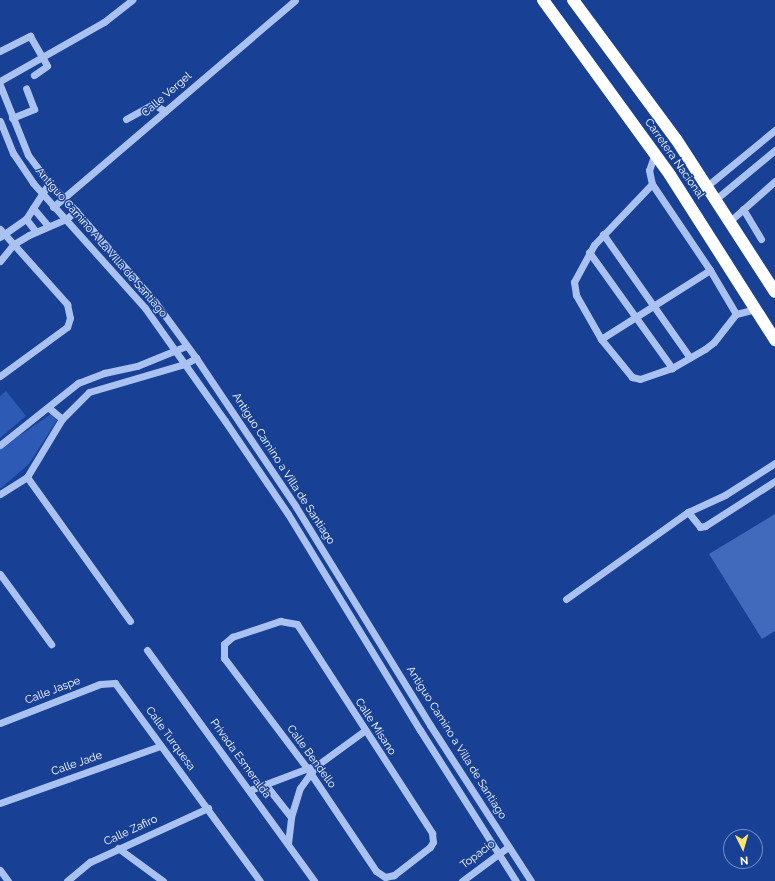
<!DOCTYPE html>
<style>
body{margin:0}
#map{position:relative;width:775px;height:881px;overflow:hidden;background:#184195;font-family:Raleway,sans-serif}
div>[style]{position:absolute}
.green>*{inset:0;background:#2c5ab4}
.building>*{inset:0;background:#416abd}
.minor>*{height:7px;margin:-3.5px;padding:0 3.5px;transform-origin:3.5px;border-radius:3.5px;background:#aac2f1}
.highway>*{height:12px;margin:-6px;padding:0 6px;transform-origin:6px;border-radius:6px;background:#fff}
span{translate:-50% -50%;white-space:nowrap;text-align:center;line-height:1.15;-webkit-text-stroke:3px #184195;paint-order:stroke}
.street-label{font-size:11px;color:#fff}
.north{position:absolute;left:723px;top:829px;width:40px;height:40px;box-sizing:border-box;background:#184195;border:1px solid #748dbf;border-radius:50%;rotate:175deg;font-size:11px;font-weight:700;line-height:16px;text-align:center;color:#fff}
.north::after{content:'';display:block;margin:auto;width:14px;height:18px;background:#ffe469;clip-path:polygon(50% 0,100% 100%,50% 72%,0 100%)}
</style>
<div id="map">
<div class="green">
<i style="clip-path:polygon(6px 391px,26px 416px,0 438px,0 396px)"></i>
<i style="clip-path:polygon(51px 414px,57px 420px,29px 464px,0 489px,0 449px)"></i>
</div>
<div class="building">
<i style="clip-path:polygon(775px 514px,775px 631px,762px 639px,709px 554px)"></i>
</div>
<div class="minor">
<i style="left:0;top:51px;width:34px;rotate:-27deg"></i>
<i style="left:30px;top:36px;width:34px;rotate:60deg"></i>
<i style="left:47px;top:66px;width:16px;rotate:145deg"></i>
<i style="left:0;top:81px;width:120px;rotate:-29.6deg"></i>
<i style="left:104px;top:22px;width:36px;rotate:-38deg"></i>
<i style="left:0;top:85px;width:75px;rotate:68.2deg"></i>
<i style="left:28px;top:155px;width:35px;rotate:53deg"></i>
<i style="left:49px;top:183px;width:39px;rotate:46deg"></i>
<i style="left:76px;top:211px;width:121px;rotate:49deg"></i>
<i style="left:155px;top:302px;width:69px;rotate:53.8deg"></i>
<i style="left:196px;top:358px;width:179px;rotate:56.1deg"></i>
<i style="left:296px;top:507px;width:256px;rotate:58.4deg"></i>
<i style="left:430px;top:725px;width:186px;rotate:57.1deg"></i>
<i style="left:12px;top:118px;width:24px;rotate:-22deg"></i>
<i style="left:34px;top:109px;width:22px;rotate:-111deg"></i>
<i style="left:126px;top:119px;width:31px;rotate:-29deg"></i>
<i style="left:153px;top:104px;width:14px;rotate:30deg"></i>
<i style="left:0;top:121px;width:35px;rotate:68deg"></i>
<i style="left:13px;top:153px;width:36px;rotate:56deg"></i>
<i style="left:33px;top:183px;width:168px;rotate:48.1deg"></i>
<i style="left:145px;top:308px;width:138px;rotate:54.7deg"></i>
<i style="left:225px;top:421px;width:112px;rotate:55.9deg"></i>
<i style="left:288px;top:514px;width:253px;rotate:58.6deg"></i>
<i style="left:420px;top:730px;width:179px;rotate:57.6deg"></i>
<i style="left:655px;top:153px;width:18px;rotate:109deg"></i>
<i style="left:649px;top:170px;width:14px;rotate:78deg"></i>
<i style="left:652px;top:184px;width:104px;rotate:56deg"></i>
<i style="left:710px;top:270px;width:51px;rotate:59.4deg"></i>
<i style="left:736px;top:314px;width:21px;rotate:-14deg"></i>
<i style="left:652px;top:184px;width:84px;rotate:133.6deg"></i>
<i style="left:594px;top:245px;width:42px;rotate:118.4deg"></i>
<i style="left:574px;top:282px;width:13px;rotate:81deg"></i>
<i style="left:576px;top:295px;width:51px;rotate:60.4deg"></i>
<i style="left:601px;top:339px;width:49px;rotate:50.8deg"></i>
<i style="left:632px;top:377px;width:8px;rotate:14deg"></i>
<i style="left:640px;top:379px;width:34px;rotate:-19deg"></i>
<i style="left:672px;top:368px;width:38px;rotate:-30deg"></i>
<i style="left:705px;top:349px;width:11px;rotate:-38deg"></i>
<i style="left:714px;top:342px;width:36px;rotate:-52deg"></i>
<i style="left:707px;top:186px;width:88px;rotate:-39.5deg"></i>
<i style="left:716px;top:199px;width:77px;rotate:-39.7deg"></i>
<i style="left:53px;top:207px;width:318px;rotate:-40.5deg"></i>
<i style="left:33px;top:208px;width:23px;rotate:50deg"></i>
<i style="left:743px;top:209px;width:35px;rotate:59deg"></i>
<i style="left:26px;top:219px;width:16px;rotate:52deg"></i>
<i style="left:730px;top:221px;width:60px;rotate:-41.6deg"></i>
<i style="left:0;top:229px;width:101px;rotate:48.2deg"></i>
<i style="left:67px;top:304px;width:14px;rotate:78deg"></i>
<i style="left:70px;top:318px;width:9px;rotate:108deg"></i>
<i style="left:67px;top:327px;width:83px;rotate:143.8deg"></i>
<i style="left:603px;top:234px;width:151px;rotate:54.9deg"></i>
<i style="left:0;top:237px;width:32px;rotate:-35deg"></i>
<i style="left:26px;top:219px;width:43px;rotate:-57.4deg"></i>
<i style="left:589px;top:252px;width:143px;rotate:54.4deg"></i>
<i style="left:0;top:261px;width:22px;rotate:-51deg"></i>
<i style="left:14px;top:244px;width:17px;rotate:-31deg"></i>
<i style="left:29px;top:235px;width:40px;rotate:-23.4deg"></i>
<i style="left:66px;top:219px;width:13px;rotate:-39deg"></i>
<i style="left:601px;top:339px;width:129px;rotate:-32.3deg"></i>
<i style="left:49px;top:408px;width:17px;rotate:40deg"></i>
<i style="left:0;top:445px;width:100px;rotate:-38.5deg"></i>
<i style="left:78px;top:383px;width:28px;rotate:-21deg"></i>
<i style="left:104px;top:373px;width:34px;rotate:-12deg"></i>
<i style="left:137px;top:366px;width:53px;rotate:-22.2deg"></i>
<i style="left:775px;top:463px;width:59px;rotate:147.4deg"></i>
<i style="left:725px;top:495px;width:41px;rotate:155.3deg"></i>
<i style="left:688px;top:512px;width:19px;rotate:51deg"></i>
<i style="left:700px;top:527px;width:5px;rotate:-11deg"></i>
<i style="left:705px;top:526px;width:83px;rotate:-32.7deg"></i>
<i style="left:27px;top:477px;width:177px;rotate:54.4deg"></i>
<i style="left:0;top:494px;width:32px;rotate:-32deg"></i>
<i style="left:27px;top:477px;width:68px;rotate:-58.9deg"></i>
<i style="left:62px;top:419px;width:38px;rotate:-45deg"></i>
<i style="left:89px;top:392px;width:100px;rotate:-16.3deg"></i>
<i style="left:185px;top:364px;width:13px;rotate:-29deg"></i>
<i style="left:0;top:574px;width:87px;rotate:53.9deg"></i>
<i style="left:566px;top:599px;width:150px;rotate:-35.5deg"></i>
<i style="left:280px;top:621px;width:17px;rotate:10deg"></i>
<i style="left:297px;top:624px;width:249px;rotate:57.1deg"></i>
<i style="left:432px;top:833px;width:9px;rotate:84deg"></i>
<i style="left:433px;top:842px;width:6px;rotate:121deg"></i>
<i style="left:430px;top:847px;width:46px;rotate:142.1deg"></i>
<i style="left:394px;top:875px;width:9px;rotate:167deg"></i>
<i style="left:385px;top:877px;width:11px;rotate:-146deg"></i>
<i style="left:376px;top:871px;width:124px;rotate:-123.8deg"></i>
<i style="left:307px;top:768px;width:138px;rotate:-127deg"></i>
<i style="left:224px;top:658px;width:14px;rotate:-90deg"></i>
<i style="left:224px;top:644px;width:11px;rotate:-41deg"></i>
<i style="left:232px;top:637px;width:51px;rotate:-18.4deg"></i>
<i style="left:147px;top:650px;width:285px;rotate:54.1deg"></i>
<i style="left:0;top:723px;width:107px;rotate:-21.3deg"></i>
<i style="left:100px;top:684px;width:15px;rotate:-4deg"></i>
<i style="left:115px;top:683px;width:245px;rotate:53.8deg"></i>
<i style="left:265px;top:784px;width:42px;rotate:51.8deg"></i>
<i style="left:250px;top:790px;width:65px;rotate:-20.7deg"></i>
<i style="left:0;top:803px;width:170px;rotate:-19.6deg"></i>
<i style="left:288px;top:843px;width:26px;rotate:-83deg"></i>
<i style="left:291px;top:817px;width:30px;rotate:-73deg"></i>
<i style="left:300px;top:788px;width:27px;rotate:-54deg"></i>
<i style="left:316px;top:766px;width:59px;rotate:-36.1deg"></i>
<i style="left:118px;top:848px;width:56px;rotate:36.3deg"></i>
<i style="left:0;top:870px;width:14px;rotate:54deg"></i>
<i style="left:67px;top:881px;width:30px;rotate:-40deg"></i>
<i style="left:90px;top:862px;width:130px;rotate:-24.6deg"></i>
<i style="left:462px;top:881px;width:57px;rotate:-36.5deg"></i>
</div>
<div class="highway">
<i style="left:543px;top:0;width:216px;rotate:54deg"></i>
<i style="left:670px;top:175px;width:196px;rotate:57.5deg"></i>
<i style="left:573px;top:0;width:173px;rotate:53.5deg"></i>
<i style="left:676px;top:139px;width:182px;rotate:57.1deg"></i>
</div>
<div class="street-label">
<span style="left:167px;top:95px;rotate:-41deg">Calle Vergel</span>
<span style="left:674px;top:159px;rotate:55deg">Carretera Nacional</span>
<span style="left:101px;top:243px;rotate:49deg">Antiguo Camino A La Villa de Santiago</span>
<span style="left:283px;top:469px;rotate:57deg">Antiguo Camino a Villa de Santiago</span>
<span style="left:53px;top:691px;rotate:-21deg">Calle Jaspe</span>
<span style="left:375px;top:727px;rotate:57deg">Calle Misano</span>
<span style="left:170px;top:739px;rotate:54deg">Calle Turquesa</span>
<span style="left:456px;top:743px;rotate:58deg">Antiguo Camino a Villa de Santiago</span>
<span style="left:311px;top:757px;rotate:54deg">Calle Bendello</span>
<span style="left:240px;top:759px;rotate:54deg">Privada Esmeralda</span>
<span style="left:77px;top:764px;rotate:-19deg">Calle Jade</span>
<span style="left:131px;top:831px;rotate:-25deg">Calle Zafiro</span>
<span style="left:478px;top:855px;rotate:-37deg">Topacio</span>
</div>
<div class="north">N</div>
</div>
